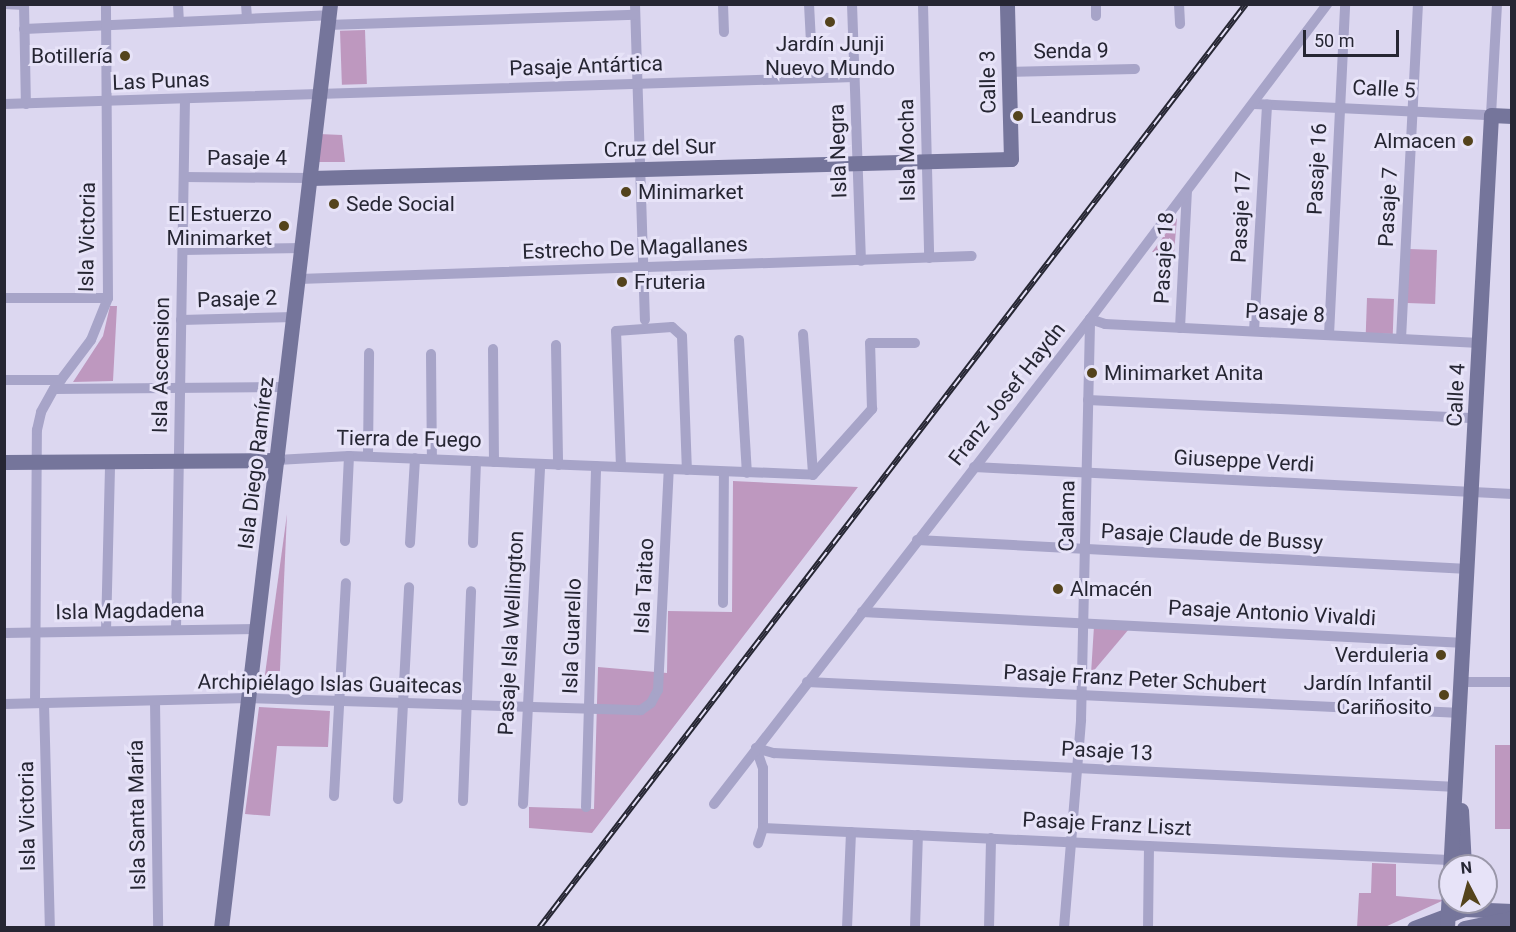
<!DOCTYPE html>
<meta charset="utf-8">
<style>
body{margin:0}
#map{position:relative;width:1516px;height:932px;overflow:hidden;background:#dcd7f0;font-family:Roboto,sans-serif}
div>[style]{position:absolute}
.green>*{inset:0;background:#be98bf;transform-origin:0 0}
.street>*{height:10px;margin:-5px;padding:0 5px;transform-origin:5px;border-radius:5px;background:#a7a4c8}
.secondary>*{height:15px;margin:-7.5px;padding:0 7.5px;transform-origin:7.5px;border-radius:7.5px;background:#75759b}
.rail>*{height:6px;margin-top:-3px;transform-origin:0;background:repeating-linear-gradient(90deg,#e7e3f8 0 11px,#262633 0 22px);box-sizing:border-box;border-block:2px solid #262633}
.dots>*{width:16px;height:16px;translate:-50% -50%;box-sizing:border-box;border:3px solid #e7e3f8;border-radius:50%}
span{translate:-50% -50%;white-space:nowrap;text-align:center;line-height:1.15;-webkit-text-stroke:6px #e7e3f8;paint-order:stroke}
.poi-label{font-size:21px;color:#262633}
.right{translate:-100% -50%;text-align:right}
.left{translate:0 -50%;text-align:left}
.street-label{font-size:21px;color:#262633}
.frame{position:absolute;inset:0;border:6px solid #262633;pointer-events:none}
.north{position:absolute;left:1438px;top:854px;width:60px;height:60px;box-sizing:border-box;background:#e7e3f8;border:2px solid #9a97a9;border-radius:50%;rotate:354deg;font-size:16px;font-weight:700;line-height:24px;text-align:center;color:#262633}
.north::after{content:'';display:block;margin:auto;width:21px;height:27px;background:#54431c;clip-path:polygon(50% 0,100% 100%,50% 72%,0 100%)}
.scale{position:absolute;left:1303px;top:30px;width:96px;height:27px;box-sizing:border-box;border:3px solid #262633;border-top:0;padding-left:8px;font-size:18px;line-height:21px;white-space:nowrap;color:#262633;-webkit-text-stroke:4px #e7e3f8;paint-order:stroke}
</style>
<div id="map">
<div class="green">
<i style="left:365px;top:30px;width:54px;height:25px;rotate:88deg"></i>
<i style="clip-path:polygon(319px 134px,342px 135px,345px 162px,317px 162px)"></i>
<i style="clip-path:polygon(1177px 218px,1174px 253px,1152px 252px)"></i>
<i style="left:1409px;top:249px;width:28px;height:54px;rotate:2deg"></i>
<i style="left:1367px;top:298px;width:27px;height:35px;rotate:2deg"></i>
<i style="clip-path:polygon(110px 306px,117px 306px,113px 381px,73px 382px,103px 336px)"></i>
<i style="clip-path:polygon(733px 481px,858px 487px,592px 833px,529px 828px,529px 807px,594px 809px,598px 667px,667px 673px,668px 611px,732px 612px)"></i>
<i style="clip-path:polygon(287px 514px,279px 691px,263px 689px)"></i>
<i style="clip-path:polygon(1094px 626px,1129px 629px,1091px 674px)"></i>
<i style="clip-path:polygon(259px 707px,330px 711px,328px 747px,277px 746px,270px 816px,245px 814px)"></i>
<i style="left:1495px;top:745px;width:16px;height:84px"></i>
<i style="clip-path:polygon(1372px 863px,1396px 864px,1396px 896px,1444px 900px,1385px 927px,1357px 928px,1359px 893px,1371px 893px)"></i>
</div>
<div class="street">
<i style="left:5px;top:4px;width:19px;rotate:3deg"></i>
<i style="left:24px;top:4px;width:100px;rotate:88.9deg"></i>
<i style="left:178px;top:4px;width:18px;rotate:87deg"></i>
<i style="left:246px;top:4px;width:14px;rotate:86deg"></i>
<i style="left:635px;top:4px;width:316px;rotate:88.2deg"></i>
<i style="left:723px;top:4px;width:28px;rotate:88deg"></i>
<i style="left:809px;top:4px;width:35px;rotate:87deg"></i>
<i style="left:852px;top:4px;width:257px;rotate:88deg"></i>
<i style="left:923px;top:4px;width:254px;rotate:88.6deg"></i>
<i style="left:1096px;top:4px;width:12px;rotate:90deg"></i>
<i style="left:1179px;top:4px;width:20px;rotate:87deg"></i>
<i style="left:327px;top:25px;width:308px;rotate:-1.9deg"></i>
<i style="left:24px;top:29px;width:305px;rotate:-2.6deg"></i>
<i style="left:1008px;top:72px;width:127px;rotate:-1.4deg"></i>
<i style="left:4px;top:104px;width:851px;rotate:-1.82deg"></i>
<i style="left:1254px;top:104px;width:237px;rotate:2.7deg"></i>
<i style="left:1491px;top:115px;width:111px;rotate:-86.9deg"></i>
<i style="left:184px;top:177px;width:127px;rotate:0.5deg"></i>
<i style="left:183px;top:250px;width:120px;rotate:-1deg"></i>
<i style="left:299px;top:279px;width:673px;rotate:-1.96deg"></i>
<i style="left:4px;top:298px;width:104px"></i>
<i style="left:181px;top:320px;width:113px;rotate:-1.5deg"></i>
<i style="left:1180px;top:328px;width:137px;rotate:-87.1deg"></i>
<i style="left:1254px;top:331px;width:227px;rotate:-86.7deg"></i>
<i style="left:803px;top:334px;width:141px;rotate:85.9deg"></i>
<i style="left:1329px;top:335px;width:331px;rotate:-87.2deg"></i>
<i style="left:1401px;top:339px;width:335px;rotate:-87.1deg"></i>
<i style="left:739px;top:340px;width:133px;rotate:86.6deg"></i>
<i style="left:556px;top:345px;width:120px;rotate:89deg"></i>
<i style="left:493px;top:349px;width:113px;rotate:89.5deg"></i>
<i style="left:431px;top:354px;width:105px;rotate:89.5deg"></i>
<i style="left:4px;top:380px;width:57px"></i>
<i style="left:54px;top:389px;width:233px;rotate:-0.5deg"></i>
<i style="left:1088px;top:400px;width:388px;rotate:2.7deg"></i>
<i style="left:368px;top:456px;width:103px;rotate:-89.4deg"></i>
<i style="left:277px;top:460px;width:72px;rotate:-3.2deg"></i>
<i style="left:349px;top:456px;width:464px;rotate:2.3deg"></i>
<i style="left:621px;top:467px;width:136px;rotate:-92.1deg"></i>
<i style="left:616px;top:331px;width:56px;rotate:-4.1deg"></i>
<i style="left:672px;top:327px;width:13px;rotate:42deg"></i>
<i style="left:682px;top:336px;width:134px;rotate:87.9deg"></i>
<i style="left:974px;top:467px;width:539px;rotate:2.87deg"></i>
<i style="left:813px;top:475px;width:89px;rotate:-48.2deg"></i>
<i style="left:872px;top:409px;width:66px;rotate:-91.7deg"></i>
<i style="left:870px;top:343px;width:45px"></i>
<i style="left:917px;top:540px;width:552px;rotate:3.01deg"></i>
<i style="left:345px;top:541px;width:85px;rotate:-87.3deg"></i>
<i style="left:410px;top:543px;width:85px;rotate:-86.6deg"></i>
<i style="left:473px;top:543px;width:82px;rotate:-87.9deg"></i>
<i style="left:723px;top:603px;width:131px;rotate:-89.6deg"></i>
<i style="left:862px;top:612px;width:604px;rotate:2.94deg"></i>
<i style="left:176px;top:630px;width:530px;rotate:-89.03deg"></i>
<i style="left:106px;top:631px;width:169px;rotate:-88.6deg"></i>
<i style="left:4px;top:633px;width:252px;rotate:-0.9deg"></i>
<i style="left:807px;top:682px;width:655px;rotate:2.71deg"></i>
<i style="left:1463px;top:682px;width:49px"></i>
<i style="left:155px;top:701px;width:227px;rotate:89.2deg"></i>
<i style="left:35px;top:703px;width:273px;rotate:-89.6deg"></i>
<i style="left:37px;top:430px;width:18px;rotate:-77deg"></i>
<i style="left:41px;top:412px;width:26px;rotate:-61deg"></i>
<i style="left:54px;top:389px;width:61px;rotate:-52.9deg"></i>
<i style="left:91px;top:340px;width:45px;rotate:-68deg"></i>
<i style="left:108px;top:298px;width:294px;rotate:-90.4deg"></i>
<i style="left:44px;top:703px;width:225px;rotate:88.5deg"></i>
<i style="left:4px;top:704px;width:245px;rotate:-1.4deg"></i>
<i style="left:249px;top:698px;width:392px;rotate:1.8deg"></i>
<i style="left:641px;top:710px;width:12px;rotate:-35deg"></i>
<i style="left:651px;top:703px;width:15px;rotate:-62deg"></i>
<i style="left:658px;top:690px;width:221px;rotate:-87.2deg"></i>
<i style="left:756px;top:748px;width:19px;rotate:16deg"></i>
<i style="left:774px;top:753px;width:684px;rotate:2.85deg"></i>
<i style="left:756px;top:748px;width:21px;rotate:71deg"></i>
<i style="left:763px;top:768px;width:60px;rotate:90deg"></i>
<i style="left:763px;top:828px;width:16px;rotate:108deg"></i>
<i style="left:334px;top:796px;width:213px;rotate:-86.8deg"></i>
<i style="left:398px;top:799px;width:212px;rotate:-87deg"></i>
<i style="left:463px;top:801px;width:210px;rotate:-87.8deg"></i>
<i style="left:523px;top:804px;width:340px;rotate:-87.1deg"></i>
<i style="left:714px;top:804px;width:614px;rotate:-52.22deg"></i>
<i style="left:1090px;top:319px;width:394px;rotate:-53deg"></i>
<i style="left:586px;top:807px;width:341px;rotate:-88.3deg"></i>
<i style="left:763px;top:828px;width:687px;rotate:2.67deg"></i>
<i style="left:847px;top:928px;width:96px;rotate:-87.6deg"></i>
<i style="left:915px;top:928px;width:93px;rotate:-88.2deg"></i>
<i style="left:989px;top:928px;width:90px;rotate:-88.7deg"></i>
<i style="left:1064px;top:928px;width:209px;rotate:-85.3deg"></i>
<i style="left:1081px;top:720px;width:401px;rotate:-88.7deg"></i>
<i style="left:1090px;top:319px;width:16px;rotate:18deg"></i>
<i style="left:1105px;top:324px;width:375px;rotate:2.9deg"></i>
<i style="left:1148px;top:928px;width:82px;rotate:-89.3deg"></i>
</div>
<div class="secondary">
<i style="left:311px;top:178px;width:700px;rotate:-1.55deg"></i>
<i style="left:1011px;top:159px;width:155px;rotate:-91.5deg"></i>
<i style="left:4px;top:462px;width:273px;rotate:-0.4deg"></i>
<i style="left:1461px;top:810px;width:56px;rotate:86.9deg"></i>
<i style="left:221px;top:928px;width:930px;rotate:-83.27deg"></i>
<i style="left:1414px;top:928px;width:53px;rotate:-20.8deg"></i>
<i style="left:1464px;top:909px;width:48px;rotate:2.4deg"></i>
<i style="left:1447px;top:928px;width:814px;rotate:-86.9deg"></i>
<i style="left:1491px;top:115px;width:21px;rotate:3deg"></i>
<i style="left:1464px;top:928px;width:49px;rotate:-11.8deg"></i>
</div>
<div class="rail">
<i style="left:539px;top:928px;width:1163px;rotate:-52.58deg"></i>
</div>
<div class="dots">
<i style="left:830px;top:22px;background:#54431c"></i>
<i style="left:125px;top:56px;background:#54431c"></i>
<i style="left:1018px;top:116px;background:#54431c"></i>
<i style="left:1468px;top:141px;background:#54431c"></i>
<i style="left:626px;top:192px;background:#54431c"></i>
<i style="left:334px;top:204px;background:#54431c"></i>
<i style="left:284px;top:226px;background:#54431c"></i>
<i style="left:622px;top:282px;background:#54431c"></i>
<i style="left:1092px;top:373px;background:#54431c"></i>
<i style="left:1058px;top:589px;background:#54431c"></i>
<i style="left:1441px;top:655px;background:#54431c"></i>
<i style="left:1444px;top:695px;background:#54431c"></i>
</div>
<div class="poi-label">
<span style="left:830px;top:56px">Jardín Junji<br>Nuevo Mundo</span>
<span class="right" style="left:113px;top:56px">Botillería</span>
<span class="left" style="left:1030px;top:116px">Leandrus</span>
<span class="right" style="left:1456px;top:141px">Almacen</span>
<span class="left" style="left:638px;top:192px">Minimarket</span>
<span class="left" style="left:346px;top:204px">Sede Social</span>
<span class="right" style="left:272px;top:226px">El Estuerzo<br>Minimarket</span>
<span class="left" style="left:634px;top:282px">Fruteria</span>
<span class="left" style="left:1104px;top:373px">Minimarket Anita</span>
<span class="left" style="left:1070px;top:589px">Almacén</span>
<span class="right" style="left:1429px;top:655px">Verduleria</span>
<span class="right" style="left:1432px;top:695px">Jardín Infantil<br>Cariñosito</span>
</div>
<div class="street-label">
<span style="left:1071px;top:51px;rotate:-1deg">Senda 9</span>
<span style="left:586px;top:66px;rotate:-2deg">Pasaje Antártica</span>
<span style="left:161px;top:81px;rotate:-2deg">Las Punas</span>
<span style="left:988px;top:82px;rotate:-91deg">Calle 3</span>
<span style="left:1384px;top:89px;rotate:3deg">Calle 5</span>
<span style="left:660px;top:148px;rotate:-2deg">Cruz del Sur</span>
<span style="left:907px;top:150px;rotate:-91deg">Isla Mocha</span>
<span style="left:838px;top:151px;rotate:-92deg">Isla Negra</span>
<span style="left:247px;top:158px">Pasaje 4</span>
<span style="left:1317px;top:169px;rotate:-87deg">Pasaje 16</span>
<span style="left:1388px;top:207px;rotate:-87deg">Pasaje 7</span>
<span style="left:1241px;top:217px;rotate:-87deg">Pasaje 17</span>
<span style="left:87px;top:237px;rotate:-89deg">Isla Victoria</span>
<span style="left:635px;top:248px;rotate:-2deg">Estrecho De Magallanes</span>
<span style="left:1164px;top:258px;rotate:-87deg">Pasaje 18</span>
<span style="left:237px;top:299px;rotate:-2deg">Pasaje 2</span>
<span style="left:1285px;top:313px;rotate:3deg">Pasaje 8</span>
<span style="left:161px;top:365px;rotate:-89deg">Isla Ascension</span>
<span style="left:1007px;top:394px;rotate:-52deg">Franz Josef Haydn</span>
<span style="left:1456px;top:395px;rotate:-87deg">Calle 4</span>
<span style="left:409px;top:439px;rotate:1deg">Tierra de Fuego</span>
<span style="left:1244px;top:461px;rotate:3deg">Giuseppe Verdi</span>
<span style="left:256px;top:463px;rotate:-83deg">Isla Diego Ramírez</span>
<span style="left:1067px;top:516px;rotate:-89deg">Calama</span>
<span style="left:1212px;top:537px;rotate:3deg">Pasaje Claude de Bussy</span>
<span style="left:644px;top:586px;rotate:-87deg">Isla Taitao</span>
<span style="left:130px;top:611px;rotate:-1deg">Isla Magdadena</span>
<span style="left:1272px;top:613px;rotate:3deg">Pasaje Antonio Vivaldi</span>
<span style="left:511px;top:633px;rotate:-87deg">Pasaje Isla Wellington</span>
<span style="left:572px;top:636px;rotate:-88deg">Isla Guarello</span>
<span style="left:1135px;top:679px;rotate:3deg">Pasaje Franz Peter Schubert</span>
<span style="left:330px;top:684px;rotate:1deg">Archipiélago Islas Guaitecas</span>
<span style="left:1107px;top:751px;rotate:3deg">Pasaje 13</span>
<span style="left:137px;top:815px;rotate:-91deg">Isla Santa María</span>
<span style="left:27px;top:816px;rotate:-91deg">Isla Victoria</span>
<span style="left:1107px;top:824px;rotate:3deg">Pasaje Franz Liszt</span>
</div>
<div class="frame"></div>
<div class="north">N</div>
<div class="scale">50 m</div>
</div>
